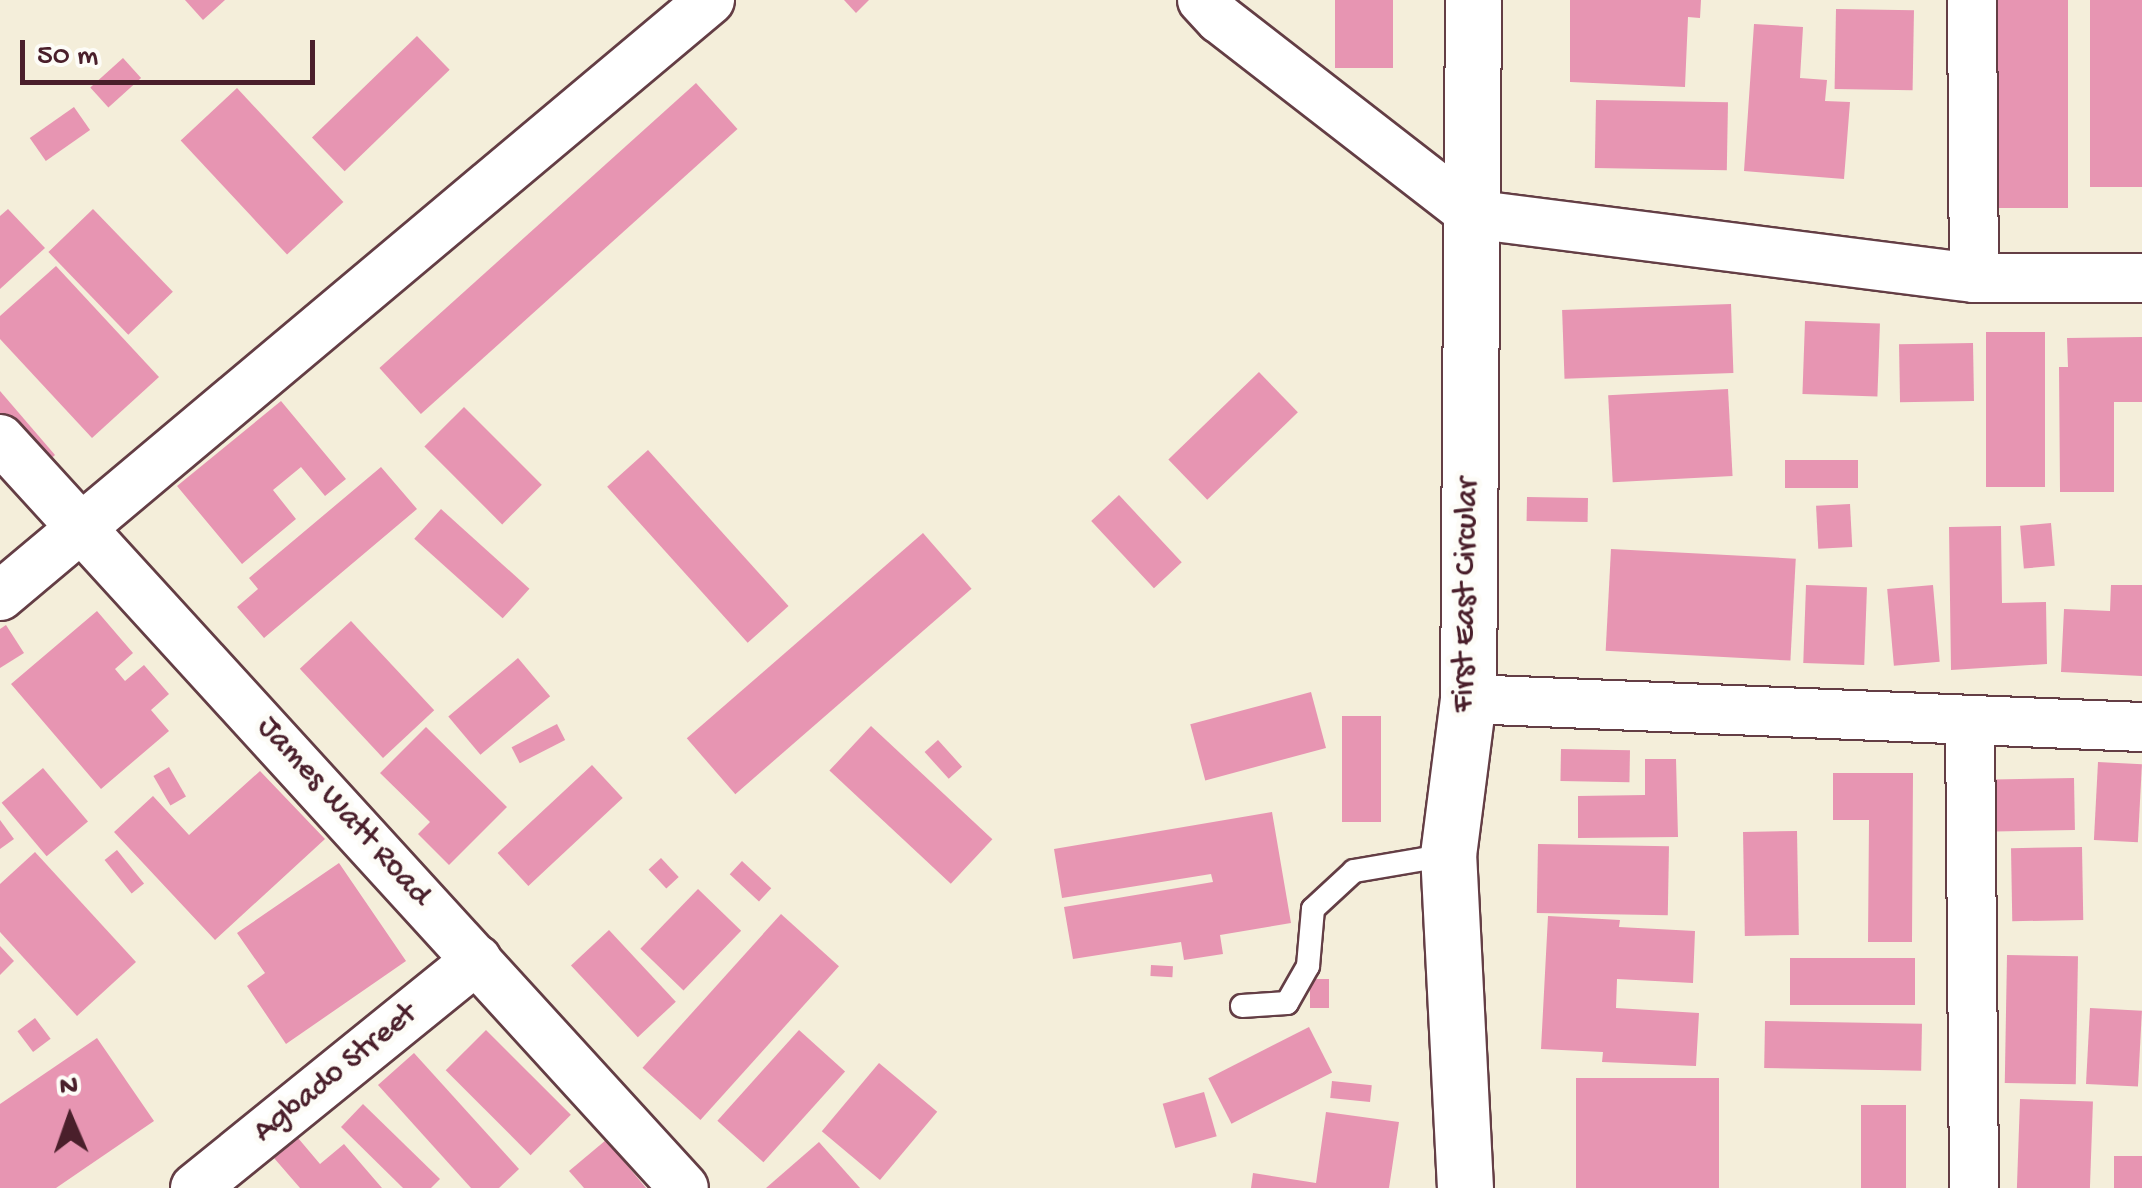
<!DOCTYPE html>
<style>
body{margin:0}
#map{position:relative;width:2142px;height:1188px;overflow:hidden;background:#f4eeda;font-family:"Gochi Hand",sans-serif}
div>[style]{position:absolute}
.building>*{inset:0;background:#e795b2;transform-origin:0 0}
.roads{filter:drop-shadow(2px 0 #643e45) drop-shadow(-2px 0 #643e45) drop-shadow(0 2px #643e45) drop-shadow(0 -2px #643e45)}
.service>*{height:22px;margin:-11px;padding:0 11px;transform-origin:11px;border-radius:11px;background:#fff}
.minor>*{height:48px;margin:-24px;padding:0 24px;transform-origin:24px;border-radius:24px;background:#fff}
.tertiary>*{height:55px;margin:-27.5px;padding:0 27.5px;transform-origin:27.5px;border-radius:27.5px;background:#fff}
span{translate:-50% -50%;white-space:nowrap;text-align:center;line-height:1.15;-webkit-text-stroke:10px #fdfcf7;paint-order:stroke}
.street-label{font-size:32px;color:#4a1f2b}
.north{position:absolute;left:20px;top:1068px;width:100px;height:100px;-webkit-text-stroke:8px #fdfcf7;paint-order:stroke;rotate:358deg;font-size:28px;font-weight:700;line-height:40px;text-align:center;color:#4a1f2b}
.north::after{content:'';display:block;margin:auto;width:35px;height:45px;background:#4a1f2b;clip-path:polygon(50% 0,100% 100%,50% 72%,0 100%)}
.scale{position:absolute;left:20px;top:40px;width:295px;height:45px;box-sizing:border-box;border:5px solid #4a1f2b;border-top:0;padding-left:12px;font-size:30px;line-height:35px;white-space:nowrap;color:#4a1f2b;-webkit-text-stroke:8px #fdfcf7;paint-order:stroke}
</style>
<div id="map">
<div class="building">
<i style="clip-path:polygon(185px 0,225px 0,203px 20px)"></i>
<i style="clip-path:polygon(844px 0,869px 0,856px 13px)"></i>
<i style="left:1335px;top:0;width:58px;height:68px"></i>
<i style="clip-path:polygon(1570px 0,1701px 0,1700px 18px,1688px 17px,1685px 87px,1570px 82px)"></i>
<i style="left:1992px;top:0;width:76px;height:208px"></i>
<i style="left:2090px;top:0;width:52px;height:187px"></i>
<i style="left:1836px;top:9px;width:78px;height:80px;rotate:1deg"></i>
<i style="clip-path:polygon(1754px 24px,1803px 27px,1800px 78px,1827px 80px,1825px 101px,1850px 102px,1844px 179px,1744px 171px)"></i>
<i style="left:417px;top:36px;width:47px;height:146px;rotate:46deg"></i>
<i style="left:123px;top:58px;width:27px;height:44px;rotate:48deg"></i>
<i style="left:696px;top:83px;width:62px;height:426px;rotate:48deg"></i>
<i style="left:237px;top:88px;width:156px;height:77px;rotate:47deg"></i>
<i style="left:1596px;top:100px;width:132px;height:68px;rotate:1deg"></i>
<i style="left:74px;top:107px;width:28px;height:54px;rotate:55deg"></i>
<i style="clip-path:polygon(8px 209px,45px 248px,0 289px,0 216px)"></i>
<i style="left:93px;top:209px;width:115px;height:62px;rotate:46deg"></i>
<i style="clip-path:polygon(56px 266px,159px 377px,92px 438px,0 339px,0 316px)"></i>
<i style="left:1731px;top:304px;width:69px;height:169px;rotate:88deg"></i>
<i style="left:1805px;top:321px;width:75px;height:73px;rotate:2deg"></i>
<i style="left:1986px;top:332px;width:59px;height:155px"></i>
<i style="clip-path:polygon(2142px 337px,2142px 402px,2114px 402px,2114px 492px,2060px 492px,2059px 367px,2068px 367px,2067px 338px)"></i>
<i style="left:1973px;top:343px;width:58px;height:74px;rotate:89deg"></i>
<i style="left:1259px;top:372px;width:56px;height:126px;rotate:46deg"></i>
<i style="left:1728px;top:389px;width:87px;height:120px;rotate:87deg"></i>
<i style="clip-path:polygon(0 391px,55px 455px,37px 471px,0 428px)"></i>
<i style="clip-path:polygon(281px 401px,346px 479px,325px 496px,301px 467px,273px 490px,296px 519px,242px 564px,177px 486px)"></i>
<i style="left:464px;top:407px;width:110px;height:56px;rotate:45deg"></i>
<i style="left:648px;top:450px;width:210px;height:55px;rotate:48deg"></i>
<i style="left:1858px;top:460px;width:28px;height:73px;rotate:90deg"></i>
<i style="clip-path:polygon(381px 467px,417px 509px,264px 638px,237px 607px,258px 589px,249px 578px)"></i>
<i style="left:1119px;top:495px;width:92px;height:38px;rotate:47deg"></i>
<i style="left:1527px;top:497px;width:61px;height:24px;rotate:1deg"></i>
<i style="left:1850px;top:504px;width:43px;height:34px;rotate:87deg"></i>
<i style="left:441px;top:509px;width:119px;height:40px;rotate:42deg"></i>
<i style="left:2051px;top:523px;width:43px;height:31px;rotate:85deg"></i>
<i style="clip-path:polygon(2001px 526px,2002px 603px,2046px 602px,2047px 664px,1951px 670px,1949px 527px)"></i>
<i style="left:923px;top:533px;width:74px;height:313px;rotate:49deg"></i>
<i style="left:1611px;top:549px;width:185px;height:102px;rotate:3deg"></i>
<i style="left:1806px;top:585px;width:61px;height:78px;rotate:2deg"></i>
<i style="left:1933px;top:585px;width:77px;height:46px;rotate:85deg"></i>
<i style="clip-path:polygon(2111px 585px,2142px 585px,2142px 676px,2061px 672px,2064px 609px,2110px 611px)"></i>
<i style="clip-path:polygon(97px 611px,133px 653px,115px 669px,125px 681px,144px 665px,169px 694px,151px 710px,169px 731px,101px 789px,11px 684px)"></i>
<i style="left:351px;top:621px;width:122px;height:70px;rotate:47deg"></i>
<i style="clip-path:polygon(6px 625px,24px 653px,0 668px,0 629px)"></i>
<i style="left:518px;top:658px;width:50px;height:91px;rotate:50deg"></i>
<i style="left:1311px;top:692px;width:58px;height:125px;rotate:75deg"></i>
<i style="left:1342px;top:716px;width:39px;height:106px"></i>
<i style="left:557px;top:724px;width:18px;height:51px;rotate:63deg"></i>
<i style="left:871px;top:726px;width:166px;height:61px;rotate:43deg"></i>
<i style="clip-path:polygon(426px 727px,507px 807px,449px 865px,418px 834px,430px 822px,380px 773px)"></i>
<i style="left:938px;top:740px;width:36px;height:18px;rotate:48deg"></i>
<i style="left:1561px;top:749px;width:69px;height:32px;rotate:1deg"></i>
<i style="clip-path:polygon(1645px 759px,1676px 759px,1678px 837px,1578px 838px,1578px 796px,1645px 795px)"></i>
<i style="left:2098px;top:762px;width:44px;height:78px;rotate:3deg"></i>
<i style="left:592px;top:765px;width:45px;height:129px;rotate:47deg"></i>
<i style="left:169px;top:767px;width:34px;height:18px;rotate:60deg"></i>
<i style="left:43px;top:768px;width:70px;height:54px;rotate:50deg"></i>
<i style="clip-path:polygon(260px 771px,325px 839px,215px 940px,114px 832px,153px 796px,189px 835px)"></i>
<i style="clip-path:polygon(1833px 773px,1913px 773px,1912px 942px,1868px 942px,1869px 820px,1833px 820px)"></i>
<i style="left:2074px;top:778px;width:52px;height:81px;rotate:89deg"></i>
<i style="clip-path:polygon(1272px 812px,1291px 923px,1220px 935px,1223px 954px,1184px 960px,1181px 942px,1073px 959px,1064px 907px,1213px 882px,1211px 874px,1062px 898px,1054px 849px)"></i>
<i style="clip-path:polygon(0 820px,14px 839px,0 849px)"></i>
<i style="left:1797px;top:831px;width:104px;height:54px;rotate:89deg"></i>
<i style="left:1538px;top:844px;width:131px;height:69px;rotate:1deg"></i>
<i style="left:2082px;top:847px;width:73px;height:71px;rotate:89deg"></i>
<i style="left:117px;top:850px;width:43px;height:16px;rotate:51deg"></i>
<i style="clip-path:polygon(35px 852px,136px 962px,77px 1016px,0 932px,0 884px)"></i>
<i style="left:661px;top:858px;width:26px;height:17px;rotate:47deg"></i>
<i style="left:742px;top:861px;width:40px;height:18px;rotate:43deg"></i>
<i style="clip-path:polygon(339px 863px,406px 961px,286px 1044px,247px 986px,265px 973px,237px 933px)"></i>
<i style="left:698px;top:889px;width:60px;height:83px;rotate:44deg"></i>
<i style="left:781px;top:914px;width:78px;height:207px;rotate:42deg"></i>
<i style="clip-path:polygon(1548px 916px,1620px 920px,1619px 927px,1695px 931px,1693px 983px,1617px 979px,1616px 1008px,1699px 1013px,1696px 1066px,1602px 1062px,1603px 1052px,1541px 1049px)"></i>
<i style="left:609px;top:930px;width:98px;height:52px;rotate:47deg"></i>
<i style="clip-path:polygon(0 946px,14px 961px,0 975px)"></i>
<i style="left:2007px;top:955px;width:71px;height:128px;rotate:1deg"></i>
<i style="left:1790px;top:958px;width:125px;height:47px"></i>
<i style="left:1151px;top:965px;width:22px;height:11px;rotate:3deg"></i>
<i style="left:1310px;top:979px;width:19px;height:29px"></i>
<i style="left:2090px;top:1008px;width:52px;height:76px;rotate:3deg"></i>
<i style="left:35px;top:1018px;width:26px;height:22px;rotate:53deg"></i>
<i style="left:1765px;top:1021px;width:157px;height:47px;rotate:1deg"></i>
<i style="left:1309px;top:1027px;width:51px;height:113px;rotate:63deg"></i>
<i style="left:486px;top:1030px;width:120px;height:57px;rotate:45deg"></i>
<i style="left:799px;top:1030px;width:62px;height:122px;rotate:42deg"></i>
<i style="clip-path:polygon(97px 1038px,154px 1121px,56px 1188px,0 1188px,0 1104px)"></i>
<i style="clip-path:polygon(414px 1053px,519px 1169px,499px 1188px,471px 1188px,378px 1085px)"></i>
<i style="left:879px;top:1063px;width:76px;height:89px;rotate:40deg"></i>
<i style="left:1576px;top:1078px;width:143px;height:110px"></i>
<i style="left:1332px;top:1081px;width:40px;height:17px;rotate:6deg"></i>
<i style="left:1204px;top:1092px;width:46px;height:43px;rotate:74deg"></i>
<i style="left:2020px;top:1099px;width:73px;height:89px;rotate:2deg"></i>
<i style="clip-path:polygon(363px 1104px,440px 1179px,431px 1188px,403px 1188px,341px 1127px)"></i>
<i style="left:1861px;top:1105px;width:45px;height:83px"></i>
<i style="clip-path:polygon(1326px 1112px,1399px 1122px,1389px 1188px,1251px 1188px,1253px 1173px,1316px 1183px)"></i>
<i style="clip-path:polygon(298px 1138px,320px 1164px,344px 1144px,382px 1188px,300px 1188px,274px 1158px)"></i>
<i style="clip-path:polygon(606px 1140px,646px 1188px,584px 1188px,569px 1171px)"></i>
<i style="clip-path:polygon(819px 1142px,860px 1188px,766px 1188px)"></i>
<i style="left:2114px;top:1156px;width:28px;height:32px"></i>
</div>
<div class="roads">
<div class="service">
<i style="left:1242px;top:1006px;width:45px;rotate:-3.8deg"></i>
<i style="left:1287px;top:1003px;width:43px;rotate:-60.4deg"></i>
<i style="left:1308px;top:966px;width:57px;rotate:-85deg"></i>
<i style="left:1313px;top:909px;width:56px;rotate:-42.8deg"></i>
<i style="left:1354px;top:871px;width:95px;rotate:-9.7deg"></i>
</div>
<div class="minor">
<i style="left:1202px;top:0;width:26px;rotate:47deg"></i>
<i style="left:1220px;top:19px;width:318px;rotate:37.8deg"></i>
<i style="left:1471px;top:214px;width:507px;rotate:7.25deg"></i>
<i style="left:1974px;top:278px;width:168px"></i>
<i style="left:1972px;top:0;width:278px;rotate:89.6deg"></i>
<i style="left:0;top:439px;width:1014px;rotate:47.6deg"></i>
<i style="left:0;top:596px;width:927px;rotate:-40.01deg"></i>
<i style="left:1468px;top:699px;width:675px;rotate:2.38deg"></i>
<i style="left:1970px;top:723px;width:465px;rotate:89.5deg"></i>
<i style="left:195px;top:1188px;width:363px;rotate:-39deg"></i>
</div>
<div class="tertiary">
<i style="left:1465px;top:1188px;width:333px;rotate:-92.9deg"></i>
<i style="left:1448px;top:855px;width:157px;rotate:-82.7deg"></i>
<i style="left:1468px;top:699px;width:699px;rotate:-89.59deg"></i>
</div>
</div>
<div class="street-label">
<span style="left:1467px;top:595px;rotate:-89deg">First East Circular</span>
<span style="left:343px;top:812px;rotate:48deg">James Watt Road</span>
<span style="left:336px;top:1074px;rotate:-39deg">Agbado Street</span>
</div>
<div class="north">N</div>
<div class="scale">50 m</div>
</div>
